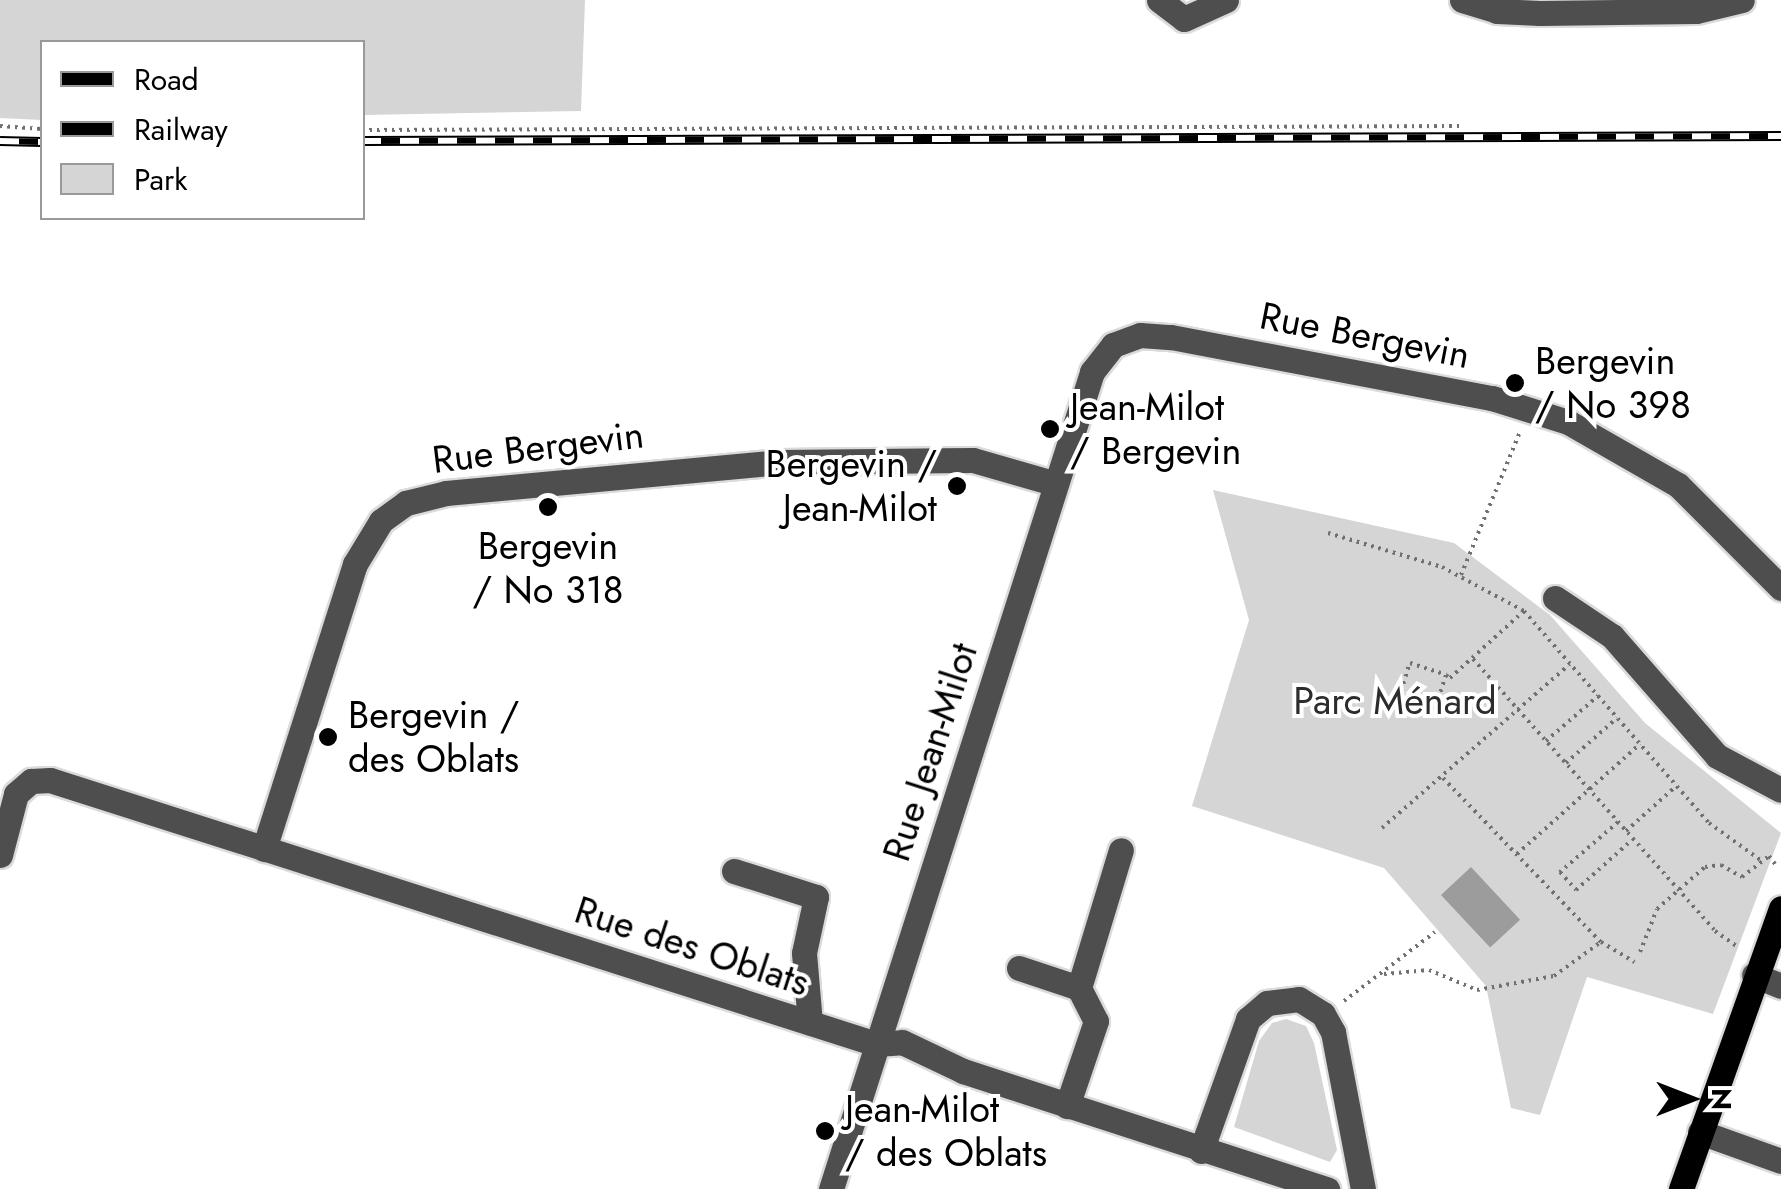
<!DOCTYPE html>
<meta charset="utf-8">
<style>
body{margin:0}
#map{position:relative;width:1781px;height:1189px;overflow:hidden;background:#fff;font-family:Jost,sans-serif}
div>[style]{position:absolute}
.green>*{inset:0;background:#d5d5d5}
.water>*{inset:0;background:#9c9c9c;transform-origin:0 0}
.path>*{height:4px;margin-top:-2px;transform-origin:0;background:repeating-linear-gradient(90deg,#707070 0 2.5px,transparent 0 7.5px)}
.roads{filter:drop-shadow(2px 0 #dbdbdb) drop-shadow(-2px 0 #dbdbdb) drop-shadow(0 2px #dbdbdb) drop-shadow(0 -2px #dbdbdb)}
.minor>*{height:25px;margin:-12.5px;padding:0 12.5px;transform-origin:12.5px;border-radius:12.5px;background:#4e4e4e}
.major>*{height:25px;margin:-12.5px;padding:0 12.5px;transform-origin:12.5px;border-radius:12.5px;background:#000}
.rail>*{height:10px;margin-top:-5px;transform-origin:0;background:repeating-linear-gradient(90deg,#fff 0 19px,#000 0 38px);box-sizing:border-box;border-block:2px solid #000}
.dots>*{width:28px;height:28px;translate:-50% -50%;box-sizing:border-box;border:5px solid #fff;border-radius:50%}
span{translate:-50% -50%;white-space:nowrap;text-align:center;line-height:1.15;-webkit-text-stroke:8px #fff;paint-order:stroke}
.street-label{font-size:38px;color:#000}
.poi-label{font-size:38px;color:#000}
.left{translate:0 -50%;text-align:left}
.right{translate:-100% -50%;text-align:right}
.park-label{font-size:38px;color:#2c2c2c}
.legend{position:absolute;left:40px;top:40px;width:325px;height:180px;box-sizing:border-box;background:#fff;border:2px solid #999;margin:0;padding:12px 18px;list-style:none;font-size:30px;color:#000}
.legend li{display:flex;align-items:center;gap:20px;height:50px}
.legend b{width:50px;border:2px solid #999}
.north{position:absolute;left:1641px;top:1049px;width:100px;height:100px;-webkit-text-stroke:8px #fff;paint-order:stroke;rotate:90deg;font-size:28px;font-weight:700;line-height:40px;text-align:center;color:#000}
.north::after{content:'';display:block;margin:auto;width:35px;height:45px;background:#000;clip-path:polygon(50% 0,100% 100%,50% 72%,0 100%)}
</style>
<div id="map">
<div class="green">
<i style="clip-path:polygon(0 0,585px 0,581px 111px,363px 115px,362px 42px,42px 42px,42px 120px,0 118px)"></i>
<i style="clip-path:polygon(1213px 490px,1454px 543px,1550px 615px,1645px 723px,1781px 833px,1713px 1014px,1587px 977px,1540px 1115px,1511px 1108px,1486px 986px,1384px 868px,1192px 806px,1249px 620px)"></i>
<i style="clip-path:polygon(1286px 1019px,1306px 1026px,1314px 1043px,1337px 1150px,1330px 1162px,1234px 1127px,1259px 1041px,1272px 1023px)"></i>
</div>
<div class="water">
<i style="left:1471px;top:867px;width:72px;height:41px;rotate:47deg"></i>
</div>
<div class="path">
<i style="left:0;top:126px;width:42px;rotate:4.1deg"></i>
<i style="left:362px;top:130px;width:1098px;rotate:-0.21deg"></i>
<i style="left:1328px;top:533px;width:119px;rotate:16.6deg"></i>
<i style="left:1442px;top:567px;width:93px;rotate:28.2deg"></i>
<i style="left:1461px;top:575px;width:155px;rotate:-67.6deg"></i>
<i style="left:1473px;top:659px;width:364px;rotate:48.3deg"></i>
<i style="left:1715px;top:931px;width:29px;rotate:35deg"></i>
<i style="left:1446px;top:675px;width:36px;rotate:108deg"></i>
<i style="left:1435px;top:709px;width:38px;rotate:-163deg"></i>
<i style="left:1399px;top:698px;width:37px;rotate:-73deg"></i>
<i style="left:1410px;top:663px;width:38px;rotate:18deg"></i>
<i style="left:1446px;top:675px;width:5px;rotate:37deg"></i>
<i style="left:1450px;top:678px;width:100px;rotate:-42.2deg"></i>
<i style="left:1524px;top:611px;width:281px;rotate:48.9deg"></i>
<i style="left:1709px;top:823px;width:67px;rotate:35.8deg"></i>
<i style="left:1546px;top:741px;width:69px;rotate:-40.9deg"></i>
<i style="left:1566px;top:763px;width:68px;rotate:-41.4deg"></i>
<i style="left:1443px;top:778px;width:228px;rotate:46.1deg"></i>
<i style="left:1601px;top:942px;width:39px;rotate:31deg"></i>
<i style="left:1618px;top:822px;width:77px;rotate:139.2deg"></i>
<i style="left:1560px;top:872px;width:24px;rotate:48deg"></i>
<i style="left:1576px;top:890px;width:75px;rotate:-41.8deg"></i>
<i style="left:1382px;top:828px;width:249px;rotate:-41.1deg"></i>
<i style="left:1626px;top:831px;width:66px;rotate:-41.9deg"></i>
<i style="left:1517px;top:854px;width:165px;rotate:-41.8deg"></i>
<i style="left:1640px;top:952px;width:46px;rotate:-68.4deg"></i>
<i style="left:1657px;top:909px;width:64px;rotate:-41.2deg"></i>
<i style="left:1705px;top:867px;width:16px;rotate:-7deg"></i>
<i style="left:1721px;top:865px;width:24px;rotate:30deg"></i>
<i style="left:1742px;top:877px;width:34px;rotate:-38deg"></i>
<i style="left:1769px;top:856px;width:10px;rotate:53deg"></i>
<i style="left:1384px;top:974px;width:45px;rotate:-5.1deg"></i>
<i style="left:1429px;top:970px;width:52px;rotate:22.6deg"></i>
<i style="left:1477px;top:990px;width:78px;rotate:-10.3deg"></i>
<i style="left:1554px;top:976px;width:58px;rotate:-35.9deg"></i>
<i style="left:1344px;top:1001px;width:114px;rotate:-37.2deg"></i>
</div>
<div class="roads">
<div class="minor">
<i style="left:1159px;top:0;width:31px;rotate:37deg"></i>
<i style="left:1184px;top:19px;width:46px;rotate:-24.3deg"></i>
<i style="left:1462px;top:0;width:37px;rotate:17deg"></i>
<i style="left:1497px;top:11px;width:43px;rotate:2.7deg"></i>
<i style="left:1540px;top:13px;width:156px;rotate:-0.7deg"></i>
<i style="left:1696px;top:11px;width:47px;rotate:-13.4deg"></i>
<i style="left:1555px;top:598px;width:69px;rotate:33.7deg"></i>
<i style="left:1612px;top:636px;width:159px;rotate:48.8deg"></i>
<i style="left:1717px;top:756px;width:72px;rotate:28deg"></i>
<i style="left:264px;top:849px;width:299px;rotate:-72.3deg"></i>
<i style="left:355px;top:564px;width:50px;rotate:-58.8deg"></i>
<i style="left:381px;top:521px;width:31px;rotate:-36deg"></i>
<i style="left:406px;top:503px;width:41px;rotate:-14deg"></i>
<i style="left:446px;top:493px;width:336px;rotate:-5.3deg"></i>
<i style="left:781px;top:462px;width:192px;rotate:-0.6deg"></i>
<i style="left:973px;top:460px;width:86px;rotate:16.1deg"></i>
<i style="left:0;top:855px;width:63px;rotate:-75.3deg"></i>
<i style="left:16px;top:794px;width:20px;rotate:-41deg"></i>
<i style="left:31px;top:781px;width:19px;rotate:-3deg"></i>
<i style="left:50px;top:780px;width:867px;rotate:17.72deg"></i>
<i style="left:876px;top:1044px;width:26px;rotate:-4deg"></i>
<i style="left:902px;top:1042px;width:68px;rotate:25.4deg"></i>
<i style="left:963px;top:1071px;width:383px;rotate:18deg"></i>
<i style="left:734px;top:871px;width:86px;rotate:17.6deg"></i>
<i style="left:816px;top:897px;width:57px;rotate:102.1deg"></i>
<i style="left:804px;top:953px;width:70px;rotate:85.1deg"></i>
<i style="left:1019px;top:968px;width:63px;rotate:18.4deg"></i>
<i style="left:1079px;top:988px;width:37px;rotate:63deg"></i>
<i style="left:1096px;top:1021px;width:90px;rotate:108.8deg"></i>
<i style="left:1754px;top:975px;width:29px;rotate:22deg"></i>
<i style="left:1079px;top:988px;width:144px;rotate:-73.1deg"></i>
<i style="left:1700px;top:1132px;width:86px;rotate:19.7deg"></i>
<i style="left:1201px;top:1151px;width:140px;rotate:-70.4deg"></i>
<i style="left:1248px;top:1019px;width:25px;rotate:-40deg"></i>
<i style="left:1267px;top:1003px;width:32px;rotate:-7deg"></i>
<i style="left:1299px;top:999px;width:28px;rotate:32deg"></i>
<i style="left:1323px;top:1014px;width:21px;rotate:61deg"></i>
<i style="left:1333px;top:1032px;width:160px;rotate:79.2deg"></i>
<i style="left:831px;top:1189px;width:858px;rotate:-72.28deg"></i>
<i style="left:1092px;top:372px;width:34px;rotate:-52deg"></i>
<i style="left:1113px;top:345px;width:29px;rotate:-20deg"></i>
<i style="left:1140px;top:335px;width:31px;rotate:4deg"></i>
<i style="left:1171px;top:337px;width:327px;rotate:10.8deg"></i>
<i style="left:1492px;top:398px;width:80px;rotate:17.5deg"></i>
<i style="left:1568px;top:422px;width:127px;rotate:29.8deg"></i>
<i style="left:1678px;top:485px;width:146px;rotate:45deg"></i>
</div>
<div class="major">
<i style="left:1681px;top:1189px;width:298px;rotate:-70.4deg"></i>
</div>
</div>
<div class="rail">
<i style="left:0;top:141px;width:42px;rotate:1.4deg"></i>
<i style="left:362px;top:141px;width:1419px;rotate:-0.2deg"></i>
</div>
<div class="dots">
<i style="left:1515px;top:383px;background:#000"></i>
<i style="left:1050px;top:429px;background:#000"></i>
<i style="left:957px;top:486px;background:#000"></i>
<i style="left:548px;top:507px;background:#000"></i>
<i style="left:328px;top:737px;background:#000"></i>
<i style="left:825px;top:1131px;background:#000"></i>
</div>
<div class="street-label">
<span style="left:1365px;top:335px;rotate:11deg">Rue Bergevin</span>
<span style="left:538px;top:447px;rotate:-7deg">Rue Bergevin</span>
<span style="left:930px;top:752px;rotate:-72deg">Rue Jean-Milot</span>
<span style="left:692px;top:946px;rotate:18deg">Rue des Oblats</span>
</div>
<div class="poi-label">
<span class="left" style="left:1535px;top:383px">Bergevin<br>/ No 398</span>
<span class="left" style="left:1070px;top:429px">Jean-Milot<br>/ Bergevin</span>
<span class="right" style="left:937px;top:486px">Bergevin /<br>Jean-Milot</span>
<span style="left:548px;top:568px">Bergevin<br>/ No 318</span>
<span class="left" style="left:348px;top:737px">Bergevin /<br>des Oblats</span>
<span class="left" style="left:845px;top:1131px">Jean-Milot<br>/ des Oblats</span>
</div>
<div class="park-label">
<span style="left:1395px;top:701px">Parc Ménard</span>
</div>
<ul class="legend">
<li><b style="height:12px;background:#000"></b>Road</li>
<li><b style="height:12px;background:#000"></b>Railway</li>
<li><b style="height:28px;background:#d5d5d5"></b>Park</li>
</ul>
<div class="north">N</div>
</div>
